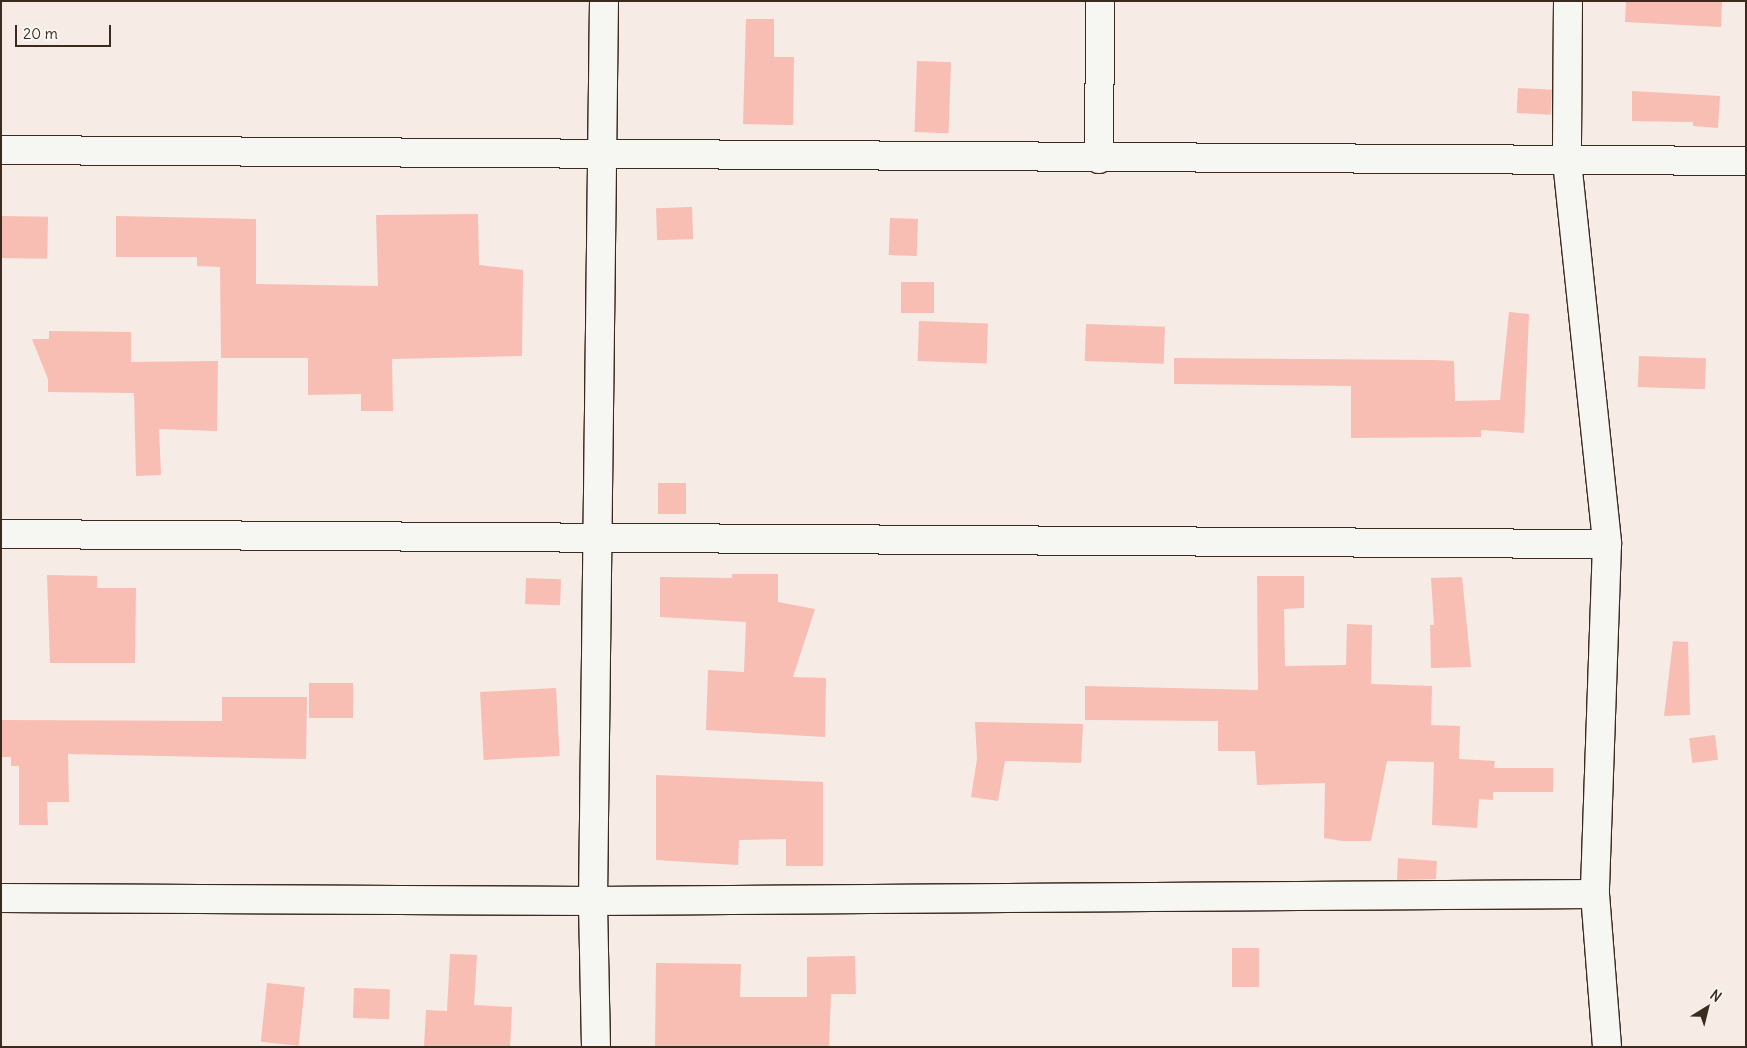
<!DOCTYPE html>
<style>
body{margin:0}
#map{position:relative;width:1747px;height:1048px;overflow:hidden;background:#f6ebe5;font-family:Delius,sans-serif}
div>[style]{position:absolute}
.building>*{inset:0;background:#f8bdb3;transform-origin:0 0}
.roads{filter:drop-shadow(1px 0 #3b2a1e) drop-shadow(-1px 0 #3b2a1e) drop-shadow(0 1px #3b2a1e) drop-shadow(0 -1px #3b2a1e)}
.minor>*{height:28px;margin:-14px;padding:0 14px;transform-origin:14px;border-radius:14px;background:#f6f6f2}
span{translate:-50% -50%;white-space:nowrap;text-align:center;line-height:1.15;-webkit-text-stroke:4.5px #f6f6f2;paint-order:stroke}
.frame{position:absolute;inset:0;border:2px solid #3b2a1e;pointer-events:none}
.north{position:absolute;left:1682px;top:983px;width:50px;height:50px;-webkit-text-stroke:4px #f6f6f2;paint-order:stroke;rotate:36deg;font-size:14px;font-weight:700;line-height:20px;text-align:center;color:#3b2a1e}
.north::after{content:'';display:block;margin:auto;width:18px;height:22px;background:#3b2a1e;clip-path:polygon(50% 0,100% 100%,50% 72%,0 100%)}
.scale{position:absolute;left:15px;top:25px;width:96px;height:22px;box-sizing:border-box;border:2px solid #3b2a1e;border-top:0;padding-left:6px;font-size:15px;line-height:18px;white-space:nowrap;color:#3b2a1e;-webkit-text-stroke:4px #f6f6f2;paint-order:stroke}
</style>
<div id="map">
<div class="building">
<i style="clip-path:polygon(1626px 1px,1722px 1px,1721px 27px,1625px 22px)"></i>
<i style="clip-path:polygon(746px 19px,774px 19px,774px 57px,794px 57px,793px 125px,743px 124px)"></i>
<i style="left:917px;top:61px;width:34px;height:71px;rotate:2deg"></i>
<i style="left:1518px;top:88px;width:34px;height:25px;rotate:3deg"></i>
<i style="clip-path:polygon(1632px 91px,1720px 96px,1718px 128px,1693px 126px,1693px 122px,1632px 121px)"></i>
<i style="left:692px;top:207px;width:32px;height:36px;rotate:88deg"></i>
<i style="clip-path:polygon(478px 214px,479px 265px,523px 270px,522px 356px,392px 359px,393px 411px,361px 411px,361px 394px,308px 395px,308px 358px,221px 358px,220px 267px,197px 266px,197px 257px,116px 257px,116px 216px,256px 219px,256px 284px,378px 286px,376px 215px)"></i>
<i style="left:1px;top:216px;width:47px;height:42px;rotate:1deg"></i>
<i style="left:890px;top:218px;width:28px;height:37px;rotate:2deg"></i>
<i style="left:901px;top:282px;width:33px;height:31px"></i>
<i style="clip-path:polygon(1509px 312px,1529px 314px,1524px 433px,1481px 430px,1481px 437px,1351px 438px,1351px 386px,1174px 384px,1174px 358px,1432px 360px,1454px 361px,1455px 401px,1500px 400px)"></i>
<i style="left:919px;top:321px;width:69px;height:40px;rotate:2deg"></i>
<i style="left:1086px;top:324px;width:79px;height:37px;rotate:2deg"></i>
<i style="clip-path:polygon(49px 331px,131px 332px,131px 362px,218px 361px,217px 431px,159px 429px,161px 475px,136px 476px,134px 393px,48px 392px,48px 379px,32px 339px,49px 339px)"></i>
<i style="left:1639px;top:356px;width:67px;height:31px;rotate:2deg"></i>
<i style="left:658px;top:483px;width:28px;height:31px"></i>
<i style="clip-path:polygon(732px 574px,778px 574px,778px 602px,815px 609px,793px 677px,826px 678px,825px 737px,706px 730px,708px 670px,744px 672px,746px 622px,660px 617px,660px 577px,732px 578px)"></i>
<i style="clip-path:polygon(47px 575px,97px 576px,97px 588px,136px 588px,135px 663px,50px 663px)"></i>
<i style="clip-path:polygon(1257px 576px,1304px 576px,1304px 608px,1284px 609px,1285px 666px,1346px 665px,1347px 624px,1372px 625px,1371px 684px,1432px 686px,1431px 725px,1460px 726px,1459px 759px,1495px 761px,1494px 768px,1553px 768px,1553px 792px,1493px 792px,1493px 800px,1479px 799px,1477px 828px,1432px 825px,1434px 762px,1387px 761px,1371px 841px,1342px 841px,1324px 838px,1325px 783px,1257px 785px,1255px 751px,1218px 751px,1218px 721px,1085px 720px,1085px 686px,1258px 690px)"></i>
<i style="clip-path:polygon(1462px 577px,1471px 667px,1431px 668px,1430px 625px,1434px 625px,1431px 578px)"></i>
<i style="left:526px;top:578px;width:35px;height:26px;rotate:2deg"></i>
<i style="clip-path:polygon(1673px 641px,1688px 642px,1690px 715px,1664px 716px)"></i>
<i style="left:309px;top:683px;width:44px;height:35px"></i>
<i style="left:556px;top:688px;width:68px;height:76px;rotate:87deg"></i>
<i style="clip-path:polygon(222px 697px,307px 697px,306px 759px,68px 754px,69px 802px,47px 802px,48px 825px,19px 825px,19px 766px,11px 766px,11px 757px,1px 757px,1px 720px,222px 721px)"></i>
<i style="clip-path:polygon(975px 722px,1083px 724px,1081px 763px,1005px 761px,998px 801px,971px 797px,977px 759px)"></i>
<i style="left:1715px;top:735px;width:25px;height:26px;rotate:83deg"></i>
<i style="clip-path:polygon(656px 775px,823px 782px,823px 866px,786px 866px,786px 839px,739px 840px,738px 865px,656px 860px)"></i>
<i style="clip-path:polygon(1398px 858px,1437px 861px,1436px 879px,1397px 880px)"></i>
<i style="left:1259px;top:948px;width:39px;height:27px;rotate:90deg"></i>
<i style="clip-path:polygon(450px 954px,477px 955px,474px 1005px,512px 1007px,510px 1047px,424px 1047px,426px 1010px,447px 1011px)"></i>
<i style="clip-path:polygon(855px 956px,856px 994px,831px 994px,829px 1047px,655px 1047px,656px 963px,741px 964px,740px 997px,807px 997px,807px 957px)"></i>
<i style="left:267px;top:983px;width:38px;height:59px;rotate:6deg"></i>
<i style="left:354px;top:988px;width:36px;height:30px;rotate:2deg"></i>
</div>
<div class="roads">
<div class="minor">
<i style="left:1568px;top:1px;width:160px;rotate:90.4deg"></i>
<i style="left:1567px;top:161px;width:385px;rotate:84deg"></i>
<i style="left:1607px;top:544px;width:350px;rotate:92deg"></i>
<i style="left:1595px;top:894px;width:153px;rotate:85.5deg"></i>
<i style="left:1px;top:150px;width:1745px;rotate:0.36deg"></i>
<i style="left:1099px;top:159px;width:158px;rotate:-89.6deg"></i>
<i style="left:1px;top:534px;width:1606px;rotate:0.36deg"></i>
<i style="left:1px;top:898px;width:592px;rotate:0.29deg"></i>
<i style="left:593px;top:901px;width:1002px;rotate:-0.4deg"></i>
<i style="left:596px;top:1047px;width:146px;rotate:-91.2deg"></i>
<i style="left:593px;top:901px;width:900px;rotate:-89.3deg"></i>
</div>
</div>
<div class="frame"></div>
<div class="north">N</div>
<div class="scale">20 m</div>
</div>
